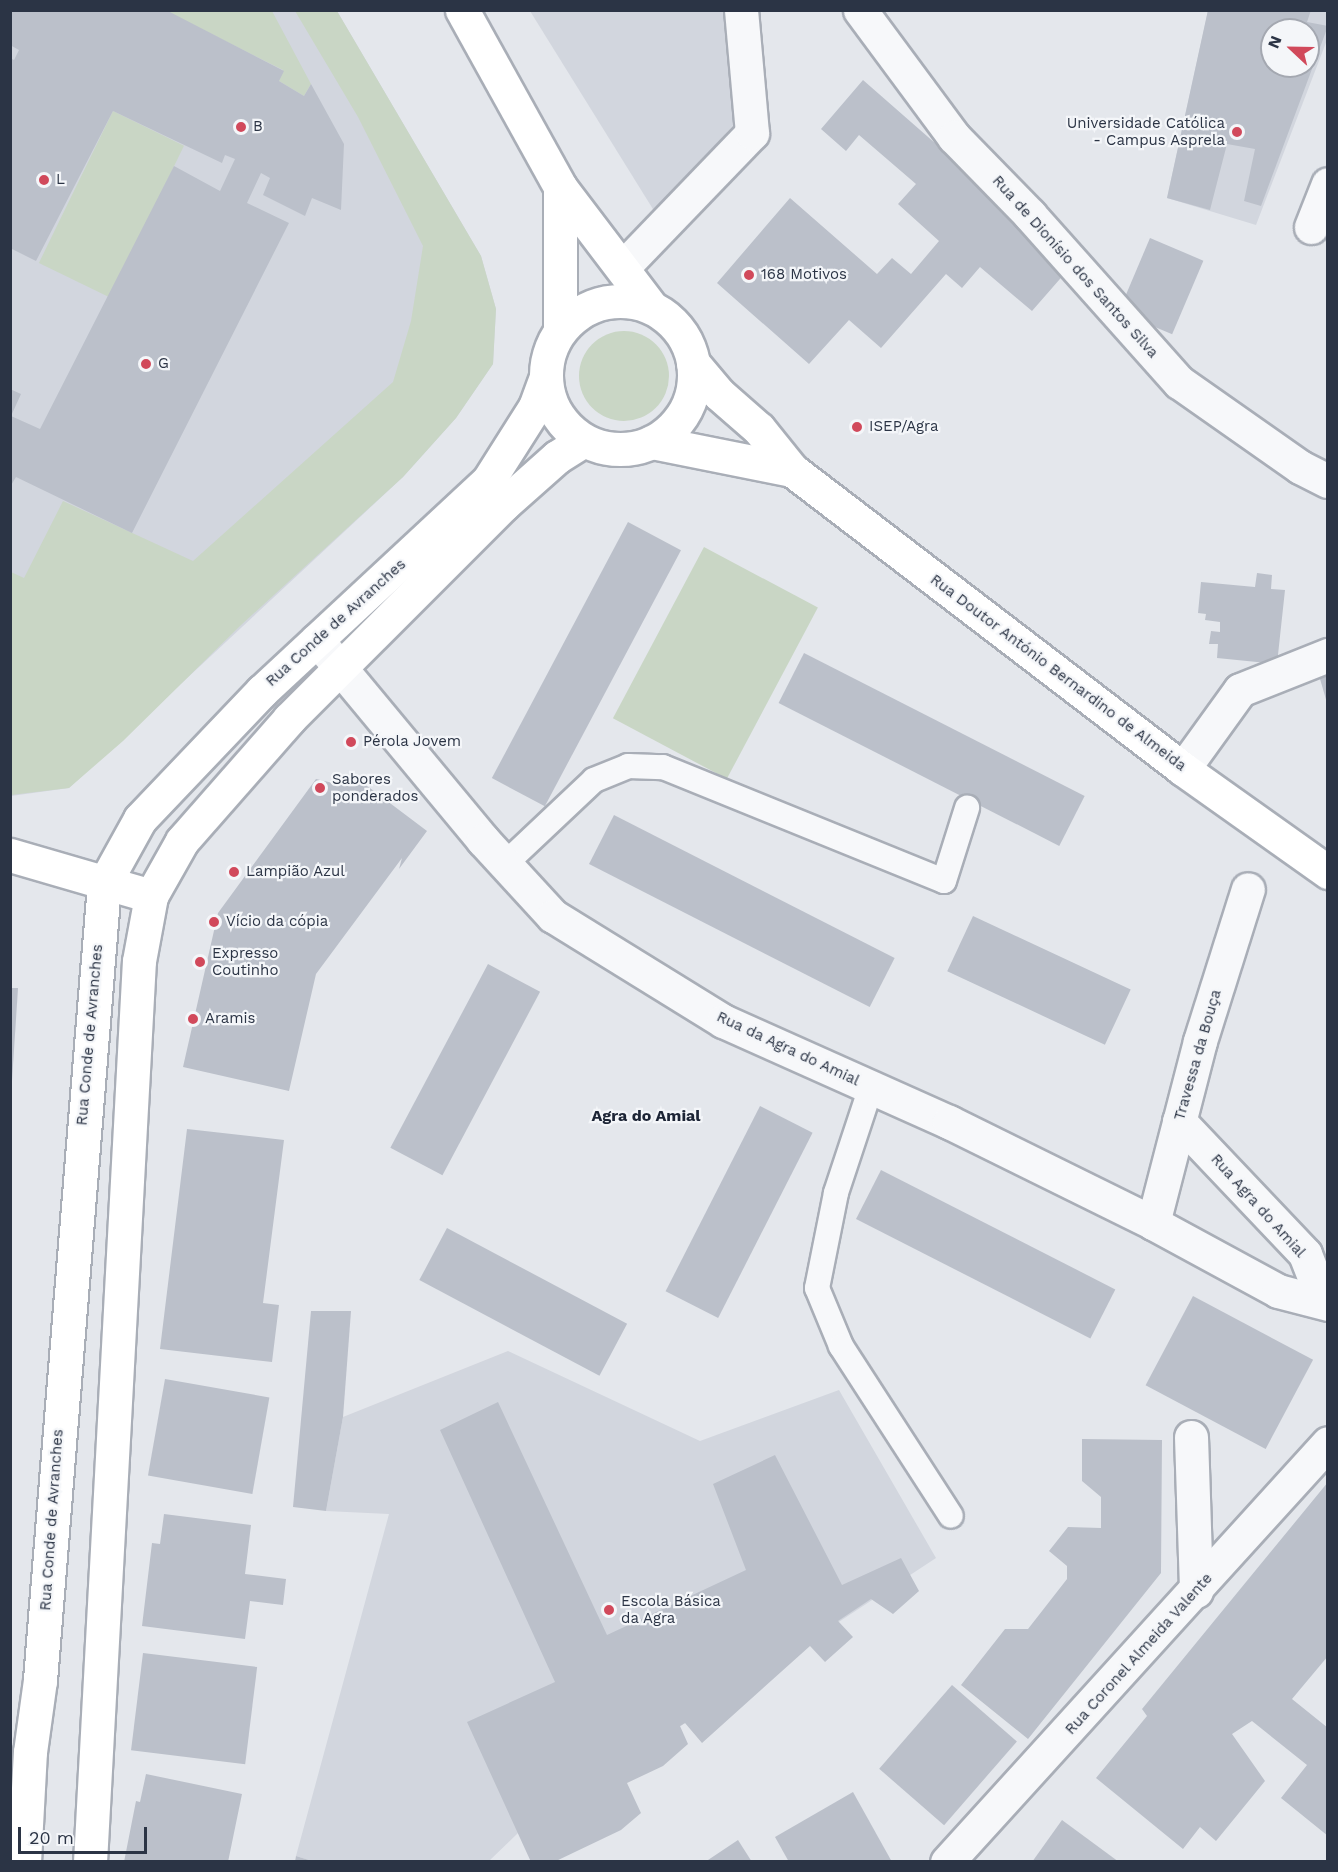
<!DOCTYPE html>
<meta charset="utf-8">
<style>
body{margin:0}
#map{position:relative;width:1338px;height:1872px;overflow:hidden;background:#e4e7ec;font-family:"Work Sans",sans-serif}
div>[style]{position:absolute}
.built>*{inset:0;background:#d2d6de}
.green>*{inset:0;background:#c9d6c5;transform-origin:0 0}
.round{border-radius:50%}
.building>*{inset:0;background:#bbc0ca;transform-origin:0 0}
.roads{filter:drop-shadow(2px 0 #a9aeb7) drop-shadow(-2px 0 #a9aeb7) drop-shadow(0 2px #a9aeb7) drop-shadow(0 -2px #a9aeb7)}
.lane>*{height:24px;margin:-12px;padding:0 12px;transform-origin:12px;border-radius:12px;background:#f7f8fa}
.street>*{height:33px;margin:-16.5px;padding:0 16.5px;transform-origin:16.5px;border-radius:16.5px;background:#f7f8fa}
.secondary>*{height:33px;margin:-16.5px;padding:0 16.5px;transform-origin:16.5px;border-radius:16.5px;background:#fff}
.secondary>.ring{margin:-16.5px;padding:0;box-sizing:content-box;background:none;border:33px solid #fff;border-radius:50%}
.dots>*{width:16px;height:16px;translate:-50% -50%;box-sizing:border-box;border:3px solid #f4f6f9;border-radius:50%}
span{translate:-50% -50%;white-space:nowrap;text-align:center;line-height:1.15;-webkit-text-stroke:4.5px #f4f6f9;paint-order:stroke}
.poi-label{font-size:15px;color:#2b3445}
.right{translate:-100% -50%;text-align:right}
.left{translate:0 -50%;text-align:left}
.street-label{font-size:15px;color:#2b3445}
.neighbourhood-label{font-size:16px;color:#1d2536;font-weight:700}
.frame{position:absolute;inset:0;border:12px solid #2b3445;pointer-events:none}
.north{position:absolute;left:1260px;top:18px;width:60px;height:60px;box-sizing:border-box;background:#f4f6f9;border:2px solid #a4a8b1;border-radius:50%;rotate:292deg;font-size:16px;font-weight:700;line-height:24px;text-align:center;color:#2b3445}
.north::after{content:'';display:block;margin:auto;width:21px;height:27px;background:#d1495b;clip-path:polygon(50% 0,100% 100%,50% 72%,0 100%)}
.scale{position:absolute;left:18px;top:1827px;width:129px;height:27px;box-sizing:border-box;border:3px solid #2b3445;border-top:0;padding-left:8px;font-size:18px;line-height:21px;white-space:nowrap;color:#2b3445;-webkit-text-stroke:4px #f4f6f9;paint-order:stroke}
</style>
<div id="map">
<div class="built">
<i style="clip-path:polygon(10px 11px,337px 11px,481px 256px,496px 309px,493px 364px,456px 418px,403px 477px,69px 788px,11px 796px)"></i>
<i style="clip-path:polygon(530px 11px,724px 11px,735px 123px,656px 214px)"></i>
<i style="clip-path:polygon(evenodd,1208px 11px,1327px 11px,1327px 40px,1256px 225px,1167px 198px,1208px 11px,1272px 30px,1308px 30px,1308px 66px,1272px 66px,1272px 30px)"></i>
<i style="clip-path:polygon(508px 1351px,700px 1441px,839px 1390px,936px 1558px,518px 1833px,489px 1861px,315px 1862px,296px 1856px,389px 1514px,326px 1511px,343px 1417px)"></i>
</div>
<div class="green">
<i style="clip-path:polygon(166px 11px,272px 11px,311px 84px,304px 96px,279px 81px,283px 70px)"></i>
<i style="clip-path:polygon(295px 11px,337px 11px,481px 256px,496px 309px,493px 364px,456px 418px,403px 477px,240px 626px,123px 741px,69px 788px,11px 795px,11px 572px,24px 578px,63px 501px,193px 561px,393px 382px,411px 321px,423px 246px,358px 117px)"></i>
<i style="left:113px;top:111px;width:79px;height:169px;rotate:26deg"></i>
<i class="round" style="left:579px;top:331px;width:90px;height:90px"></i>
<i style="left:704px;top:547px;width:129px;height:194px;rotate:28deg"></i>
</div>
<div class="building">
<i style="clip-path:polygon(10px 10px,166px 10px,284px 71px,279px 81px,304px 96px,311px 84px,344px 144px,341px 210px,312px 198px,305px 216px,263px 195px,270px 178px,261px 173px,247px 203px,289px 223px,132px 533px,16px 477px,10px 487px,10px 389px,21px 394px,11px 416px,40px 429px,174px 166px,220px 191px,235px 159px,225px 155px,222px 163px,113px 111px,36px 261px,10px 248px,10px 58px,14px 60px,19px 50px,10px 45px)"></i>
<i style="clip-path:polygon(evenodd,1208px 10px,1311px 10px,1307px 22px,1328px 26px,1261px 206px,1244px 201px,1255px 149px,1227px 144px,1210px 210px,1167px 198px,1208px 10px,1272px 30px,1308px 30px,1308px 66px,1272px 66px,1272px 30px)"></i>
<i style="clip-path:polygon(863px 80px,1073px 264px,1032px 311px,980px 267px,962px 288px,946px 274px,881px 348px,849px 320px,809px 364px,717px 283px,790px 198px,877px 274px,892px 258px,911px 274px,939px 241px,898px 204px,916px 184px,859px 135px,846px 151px,821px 129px)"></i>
<i style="left:1150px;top:238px;width:58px;height:80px;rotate:23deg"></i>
<i style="left:628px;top:522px;width:60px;height:290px;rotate:28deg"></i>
<i style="clip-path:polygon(1257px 573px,1272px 575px,1271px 589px,1285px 590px,1277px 664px,1217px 658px,1218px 644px,1209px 644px,1211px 631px,1220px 632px,1220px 622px,1205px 620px,1206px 614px,1198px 613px,1201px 582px,1255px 587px)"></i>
<i style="left:804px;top:653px;width:315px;height:56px;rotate:27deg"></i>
<i style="clip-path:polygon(1328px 662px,1328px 703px,1327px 703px,1316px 665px)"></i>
<i style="clip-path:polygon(350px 773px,427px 831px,399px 869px,402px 858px,316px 974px,289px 1091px,183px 1067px,218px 913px,316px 779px,341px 785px)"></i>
<i style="left:614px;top:815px;width:315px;height:55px;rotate:27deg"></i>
<i style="left:973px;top:916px;width:174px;height:61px;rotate:25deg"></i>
<i style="left:488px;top:964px;width:59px;height:208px;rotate:28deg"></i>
<i style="clip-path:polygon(10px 988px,18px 988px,12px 1081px,10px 1080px)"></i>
<i style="left:760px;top:1106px;width:59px;height:208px;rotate:27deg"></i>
<i style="clip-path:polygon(187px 1129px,284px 1140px,263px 1303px,279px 1305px,272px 1362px,160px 1349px)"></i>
<i style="left:881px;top:1170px;width:263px;height:55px;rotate:27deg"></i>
<i style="left:447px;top:1228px;width:204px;height:59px;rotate:28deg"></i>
<i style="left:1193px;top:1296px;width:136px;height:101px;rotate:28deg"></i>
<i style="clip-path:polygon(311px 1311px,351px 1311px,343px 1417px,326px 1511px,293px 1507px)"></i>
<i style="left:165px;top:1379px;width:106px;height:98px;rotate:10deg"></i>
<i style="clip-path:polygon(498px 1402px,607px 1635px,746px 1570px,713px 1484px,775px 1455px,842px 1585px,901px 1558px,919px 1591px,893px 1614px,871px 1599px,838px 1621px,853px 1637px,825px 1662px,810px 1646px,702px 1743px,685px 1723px,680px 1726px,688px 1744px,663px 1766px,627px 1783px,641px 1813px,621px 1830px,554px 1862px,531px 1862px,467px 1722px,555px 1682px,440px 1430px)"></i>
<i style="clip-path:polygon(1082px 1439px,1162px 1440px,1161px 1573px,1028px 1739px,961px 1685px,1005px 1629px,1028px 1629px,1067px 1579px,1067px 1566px,1049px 1551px,1068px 1527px,1101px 1528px,1101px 1497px,1082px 1481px)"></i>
<i style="clip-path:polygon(1328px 1482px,1328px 1656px,1292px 1699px,1328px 1728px,1328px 1836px,1281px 1798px,1307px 1765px,1252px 1721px,1232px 1734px,1265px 1781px,1216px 1841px,1200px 1827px,1183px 1849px,1096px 1778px,1147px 1716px,1142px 1709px)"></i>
<i style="clip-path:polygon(164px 1514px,251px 1525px,245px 1574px,286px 1579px,283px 1605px,250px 1601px,245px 1639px,142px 1626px,152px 1543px,160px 1544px)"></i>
<i style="left:143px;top:1653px;width:115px;height:98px;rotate:7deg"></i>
<i style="left:952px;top:1685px;width:86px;height:111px;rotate:41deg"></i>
<i style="clip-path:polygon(146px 1774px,242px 1794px,228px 1862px,124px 1862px,136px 1801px,140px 1802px)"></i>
<i style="clip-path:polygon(853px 1792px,892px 1862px,789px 1862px,775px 1837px)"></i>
<i style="clip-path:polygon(1062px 1820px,1119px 1862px,1032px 1862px)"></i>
<i style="clip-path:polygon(738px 1840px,752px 1862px,705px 1862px)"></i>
<i style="clip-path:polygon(296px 1856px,312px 1861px,312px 1862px,295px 1862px)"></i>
</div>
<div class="roads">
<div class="lane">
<i style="left:505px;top:864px;width:122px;rotate:-43.3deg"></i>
<i style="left:594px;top:780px;width:37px;rotate:-22deg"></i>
<i style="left:628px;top:766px;width:35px;rotate:2deg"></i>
<i style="left:663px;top:767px;width:303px;rotate:22.1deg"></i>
<i style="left:944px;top:881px;width:77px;rotate:-72.5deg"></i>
<i style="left:871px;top:1087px;width:112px;rotate:108.3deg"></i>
<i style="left:836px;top:1193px;width:97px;rotate:101.3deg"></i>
<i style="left:817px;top:1288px;width:63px;rotate:67.5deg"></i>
<i style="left:841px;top:1346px;width:202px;rotate:57.1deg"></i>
</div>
<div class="street">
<i style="left:860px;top:10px;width:158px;rotate:53.5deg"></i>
<i style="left:954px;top:137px;width:109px;rotate:45.7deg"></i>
<i style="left:1030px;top:215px;width:224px;rotate:48.3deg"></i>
<i style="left:1179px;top:382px;width:148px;rotate:35.1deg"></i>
<i style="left:1300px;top:467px;width:31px;rotate:27deg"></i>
<i style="left:1311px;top:227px;width:46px;rotate:-68.4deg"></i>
<i style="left:623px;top:267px;width:186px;rotate:-46.1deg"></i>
<i style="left:752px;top:133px;width:123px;rotate:-95.1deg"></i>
<i style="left:317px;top:640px;width:260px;rotate:50.3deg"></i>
<i style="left:483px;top:840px;width:103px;rotate:47.4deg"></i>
<i style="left:553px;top:916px;width:200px;rotate:31.7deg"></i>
<i style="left:723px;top:1021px;width:248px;rotate:24.1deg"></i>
<i style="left:949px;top:1122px;width:228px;rotate:26.3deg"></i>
<i style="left:1153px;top:1223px;width:142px;rotate:28.5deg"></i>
<i style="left:1278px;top:1291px;width:52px;rotate:14.6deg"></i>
<i style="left:1183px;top:769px;width:97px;rotate:-54.2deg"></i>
<i style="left:1240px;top:690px;width:95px;rotate:-21.7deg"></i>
<i style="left:1179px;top:1121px;width:183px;rotate:46.5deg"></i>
<i style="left:1305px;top:1254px;width:49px;rotate:68.6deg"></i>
<i style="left:1153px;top:1223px;width:188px;rotate:-75.5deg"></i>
<i style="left:1200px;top:1041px;width:159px;rotate:-72.5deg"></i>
<i style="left:1191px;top:1437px;width:154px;rotate:88.1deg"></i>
<i style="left:947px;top:1862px;width:566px;rotate:-47.72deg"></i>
</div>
<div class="secondary">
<i style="left:462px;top:10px;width:202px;rotate:61deg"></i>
<i style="left:560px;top:187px;width:151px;rotate:52.8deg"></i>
<i class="ring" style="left:546px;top:301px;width:115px;height:115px"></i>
<i style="left:560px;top:328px;width:141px;rotate:-90deg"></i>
<i style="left:693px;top:363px;width:40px;rotate:50deg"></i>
<i style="left:719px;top:394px;width:53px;rotate:41.2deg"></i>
<i style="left:759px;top:429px;width:53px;rotate:51.2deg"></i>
<i style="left:792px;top:470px;width:492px;rotate:37.4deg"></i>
<i style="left:1183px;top:769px;width:178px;rotate:35.4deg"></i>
<i style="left:652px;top:442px;width:143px;rotate:11.3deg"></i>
<i style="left:10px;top:855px;width:147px;rotate:16.2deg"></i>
<i style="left:24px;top:1862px;width:110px;rotate:-86.9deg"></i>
<i style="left:30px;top:1752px;width:73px;rotate:-82.1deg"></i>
<i style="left:40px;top:1680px;width:799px;rotate:-85.4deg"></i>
<i style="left:104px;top:884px;width:74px;rotate:-61deg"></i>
<i style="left:140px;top:819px;width:177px;rotate:-46.4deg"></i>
<i style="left:262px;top:691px;width:309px;rotate:-42.9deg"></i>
<i style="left:488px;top:481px;width:88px;rotate:-57.6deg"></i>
<i style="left:535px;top:407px;width:30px;rotate:-70deg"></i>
<i style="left:90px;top:1862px;width:902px;rotate:-86.89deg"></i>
<i style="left:139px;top:961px;width:66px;rotate:-79.5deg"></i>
<i style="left:151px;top:896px;width:63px;rotate:-60.6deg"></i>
<i style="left:182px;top:841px;width:162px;rotate:-48.7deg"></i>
<i style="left:289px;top:719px;width:303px;rotate:-45deg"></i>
<i style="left:503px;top:505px;width:72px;rotate:-41.6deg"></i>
<i style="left:557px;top:457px;width:31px;rotate:-32deg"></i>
</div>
</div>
<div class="dots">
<i style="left:241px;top:127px;background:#d1495b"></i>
<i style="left:1237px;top:132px;background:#d1495b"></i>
<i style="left:44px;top:180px;background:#d1495b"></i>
<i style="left:749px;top:275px;background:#d1495b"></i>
<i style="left:146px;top:364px;background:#d1495b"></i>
<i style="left:857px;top:427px;background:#d1495b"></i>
<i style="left:351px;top:742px;background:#d1495b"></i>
<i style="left:320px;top:788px;background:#d1495b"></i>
<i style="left:234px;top:872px;background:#d1495b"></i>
<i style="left:214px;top:922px;background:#d1495b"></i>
<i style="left:200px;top:962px;background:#d1495b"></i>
<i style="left:193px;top:1019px;background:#d1495b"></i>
<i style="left:609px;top:1610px;background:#d1495b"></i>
</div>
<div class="poi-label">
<span class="right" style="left:1225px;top:132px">Universidade Católica<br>- Campus Asprela</span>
<span class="left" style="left:253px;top:127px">B</span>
<span class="left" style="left:56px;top:180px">L</span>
<span class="left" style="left:761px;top:275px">168 Motivos</span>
<span class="left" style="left:158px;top:364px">G</span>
<span class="left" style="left:869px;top:427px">ISEP/Agra</span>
<span class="left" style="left:363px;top:742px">Pérola Jovem</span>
<span class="left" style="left:332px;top:788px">Sabores<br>ponderados</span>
<span class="left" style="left:246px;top:872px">Lampião Azul</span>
<span class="left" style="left:226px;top:922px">Vício da cópia</span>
<span class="left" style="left:212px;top:962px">Expresso<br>Coutinho</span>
<span class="left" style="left:205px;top:1019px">Aramis</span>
<span class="left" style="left:621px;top:1610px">Escola Básica<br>da Agra</span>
</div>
<div class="street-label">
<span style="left:1075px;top:267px;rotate:48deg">Rua de Dionísio dos Santos Silva</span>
<span style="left:336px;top:623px;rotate:-42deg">Rua Conde de Avranches</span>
<span style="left:1058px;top:673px;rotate:37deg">Rua Doutor António Bernardino de Almeida</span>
<span style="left:90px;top:1035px;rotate:-85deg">Rua Conde de Avranches</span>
<span style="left:788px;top:1049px;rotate:25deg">Rua da Agra do Amial</span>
<span style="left:1198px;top:1055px;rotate:-74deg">Travessa da Bouça</span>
<span style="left:1258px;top:1206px;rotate:48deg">Rua Agra do Amial</span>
<span style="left:52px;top:1520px;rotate:-86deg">Rua Conde de Avranches</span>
<span style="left:1139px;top:1654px;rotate:-48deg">Rua Coronel Almeida Valente</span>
</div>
<div class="neighbourhood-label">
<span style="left:646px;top:1116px">Agra do Amial</span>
</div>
<div class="frame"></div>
<div class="north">N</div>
<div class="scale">20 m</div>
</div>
